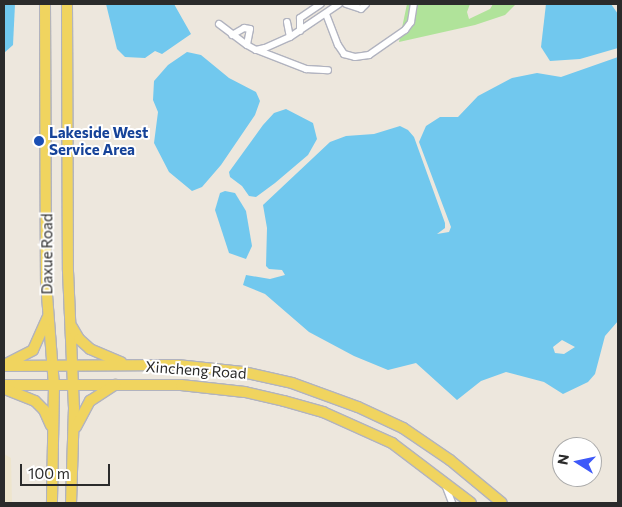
<!DOCTYPE html>
<style>
body{margin:0}
#map{position:relative;width:622px;height:507px;overflow:hidden;background:#ede7dd;font-family:Commissioner,sans-serif}
div>[style]{position:absolute}
.education>*{inset:0;background:#eee5cd}
.green>*{inset:0;background:#b0e39a}
.water>*{inset:0;background:#71c8ee}
.roads{filter:drop-shadow(1px 0 #b1b3bf) drop-shadow(-1px 0 #b1b3bf) drop-shadow(0 1px #b1b3bf) drop-shadow(0 -1px #b1b3bf)}
.street>*{height:6px;margin:-3px;padding:0 3px;transform-origin:3px;border-radius:3px;background:#fff}
.primary>*{height:10px;margin:-5px;padding:0 5px;transform-origin:5px;border-radius:5px;background:#f0d45f}
.dots>*{width:14px;height:14px;translate:-50% -50%;box-sizing:border-box;border:2px solid #fff;border-radius:50%}
span{translate:-50% -50%;white-space:nowrap;text-align:center;line-height:1.15;-webkit-text-stroke:4px #fff;paint-order:stroke}
.transit-label{font-size:15px;color:#164399;font-weight:700}
.left{translate:0 -50%;text-align:left}
.street-label{font-size:15px;color:#2b2b2b}
.frame{position:absolute;inset:0;border:5px solid #2b2b2b;pointer-events:none}
.north{position:absolute;left:552px;top:437px;width:50px;height:50px;box-sizing:border-box;background:#fff;border:1px solid #aaa;border-radius:50%;rotate:280deg;font-size:14px;font-weight:700;line-height:20px;text-align:center;color:#2b2b2b}
.north::after{content:'';display:block;margin:auto;width:18px;height:22px;background:#3e59f9;clip-path:polygon(50% 0,100% 100%,50% 72%,0 100%)}
.scale{position:absolute;left:20px;top:464px;width:90px;height:22px;box-sizing:border-box;border:2px solid #2b2b2b;border-top:0;padding-left:6px;font-size:15px;line-height:18px;white-space:nowrap;color:#2b2b2b;-webkit-text-stroke:4px #fff;paint-order:stroke}
</style>
<div id="map">
<div class="education">
<i style="clip-path:polygon(4px 454px,11px 458px,12px 503px,4px 503px)"></i>
</div>
<div class="green">
<i style="clip-path:polygon(407px 4px,470px 4px,467px 12px,469px 19px,490px 9px,493px 4px,516px 4px,505px 15px,475px 25px,399px 42px)"></i>
</div>
<div class="water">
<i style="clip-path:polygon(4px 4px,15px 4px,13px 45px,4px 53px)"></i>
<i style="clip-path:polygon(106px 4px,174px 4px,191px 34px,162px 54px,155px 51px,145px 58px,125px 57px,117px 49px)"></i>
<i style="clip-path:polygon(546px 4px,611px 4px,618px 14px,618px 48px,580px 59px,550px 61px,541px 47px)"></i>
<i style="clip-path:polygon(187px 52px,201px 55px,229px 78px,256px 92px,260px 101px,255px 115px,221px 165px,202px 187px,192px 191px,169px 172px,154px 143px,158px 112px,153px 100px,154px 81px,168px 65px)"></i>
<i style="clip-path:polygon(evenodd,618px 57px,618px 321px,605px 336px,595px 374px,588px 382px,563px 394px,544px 382px,506px 372px,481px 381px,457px 400px,416px 363px,388px 370px,354px 356px,309px 332px,265px 294px,243px 285px,246px 275px,270px 279px,285px 275px,282px 270px,269px 269px,266px 266px,267px 228px,263px 205px,330px 142px,346px 136px,374px 134px,400px 126px,408px 130px,414px 137px,445px 223px,445px 228px,437px 234px,449px 232px,451px 227px,419px 142px,426px 126px,440px 117px,458px 117px,478px 96px,512px 78px,537px 73px,561px 77px,618px 57px,562px 340px,575px 347px,564px 354px,555px 353px,553px 347px,562px 340px)"></i>
<i style="clip-path:polygon(286px 109px,313px 123px,317px 139px,308px 155px,275px 183px,256px 197px,249px 196px,242px 186px,230px 177px,229px 172px,263px 125px,274px 113px)"></i>
<i style="clip-path:polygon(225px 191px,235px 193px,246px 211px,252px 246px,246px 259px,229px 253px,215px 210px,220px 193px)"></i>
</div>
<div class="roads">
<div class="street">
<i style="left:346px;top:4px;width:16px;rotate:18deg"></i>
<i style="left:361px;top:9px;width:7px;rotate:-45deg"></i>
<i style="left:326px;top:14px;width:33px;rotate:69deg"></i>
<i style="left:338px;top:45px;width:11px;rotate:56deg"></i>
<i style="left:344px;top:54px;width:11px;rotate:15deg"></i>
<i style="left:355px;top:57px;width:14px;rotate:-8deg"></i>
<i style="left:369px;top:55px;width:44px;rotate:-34.8deg"></i>
<i style="left:405px;top:30px;width:10px;rotate:-53deg"></i>
<i style="left:411px;top:22px;width:18px;rotate:-81deg"></i>
<i style="left:287px;top:22px;width:15px;rotate:79deg"></i>
<i style="left:219px;top:24px;width:35px;rotate:37deg"></i>
<i style="left:247px;top:45px;width:10px;rotate:29deg"></i>
<i style="left:256px;top:50px;width:9px;rotate:-13deg"></i>
<i style="left:265px;top:48px;width:27px;rotate:-24deg"></i>
<i style="left:290px;top:37px;width:59px;rotate:-34deg"></i>
<i style="left:300px;top:31px;width:13px;rotate:-90deg"></i>
<i style="left:300px;top:18px;width:25px;rotate:-34deg"></i>
<i style="left:232px;top:35px;width:14px;rotate:-30deg"></i>
<i style="left:244px;top:28px;width:6px;rotate:9deg"></i>
<i style="left:250px;top:29px;width:16px;rotate:101deg"></i>
<i style="left:257px;top:50px;width:53px;rotate:21.2deg"></i>
<i style="left:306px;top:69px;width:22px;rotate:3deg"></i>
<i style="left:446px;top:487px;width:17px;rotate:69deg"></i>
</div>
<div class="primary">
<i style="left:45px;top:4px;width:278px;rotate:89.8deg"></i>
<i style="left:46px;top:282px;width:103px;rotate:85.6deg"></i>
<i style="left:54px;top:385px;width:118px;rotate:91deg"></i>
<i style="left:67px;top:4px;width:267px;rotate:89.8deg"></i>
<i style="left:68px;top:271px;width:137px;rotate:87.5deg"></i>
<i style="left:74px;top:408px;width:95px;rotate:91.8deg"></i>
<i style="left:72px;top:327px;width:14px;rotate:60deg"></i>
<i style="left:79px;top:339px;width:15px;rotate:42deg"></i>
<i style="left:90px;top:349px;width:34px;rotate:23deg"></i>
<i style="left:8px;top:363px;width:28px;rotate:-27deg"></i>
<i style="left:33px;top:350px;width:35px;rotate:-66deg"></i>
<i style="left:4px;top:366px;width:173px;rotate:-0.3deg"></i>
<i style="left:177px;top:365px;width:66px;rotate:6.1deg"></i>
<i style="left:243px;top:372px;width:50px;rotate:12.7deg"></i>
<i style="left:292px;top:383px;width:70px;rotate:20deg"></i>
<i style="left:358px;top:407px;width:50px;rotate:25deg"></i>
<i style="left:403px;top:428px;width:57px;rotate:34.2deg"></i>
<i style="left:450px;top:460px;width:67px;rotate:39.6deg"></i>
<i style="left:4px;top:385px;width:177px"></i>
<i style="left:181px;top:385px;width:64px;rotate:6.2deg"></i>
<i style="left:245px;top:392px;width:40px;rotate:13deg"></i>
<i style="left:284px;top:401px;width:41px;rotate:15.8deg"></i>
<i style="left:323px;top:412px;width:76px;rotate:24.2deg"></i>
<i style="left:392px;top:443px;width:99px;rotate:37.2deg"></i>
<i style="left:5px;top:389px;width:32px;rotate:22deg"></i>
<i style="left:35px;top:401px;width:13px;rotate:45deg"></i>
<i style="left:44px;top:410px;width:17px;rotate:66deg"></i>
<i style="left:76px;top:427px;width:30px;rotate:-62deg"></i>
<i style="left:90px;top:401px;width:30px;rotate:-33deg"></i>
</div>
</div>
<div class="dots">
<i style="left:39px;top:141px;background:#1a4fb4"></i>
</div>
<div class="transit-label">
<span class="left" style="left:49px;top:141px">Lakeside West<br>Service Area</span>
</div>
<div class="street-label">
<span style="left:47px;top:254px;rotate:-90deg">Daxue Road</span>
<span style="left:196px;top:370px;rotate:4deg">Xincheng Road</span>
</div>
<div class="frame"></div>
<div class="north">N</div>
<div class="scale">100 m</div>
</div>
